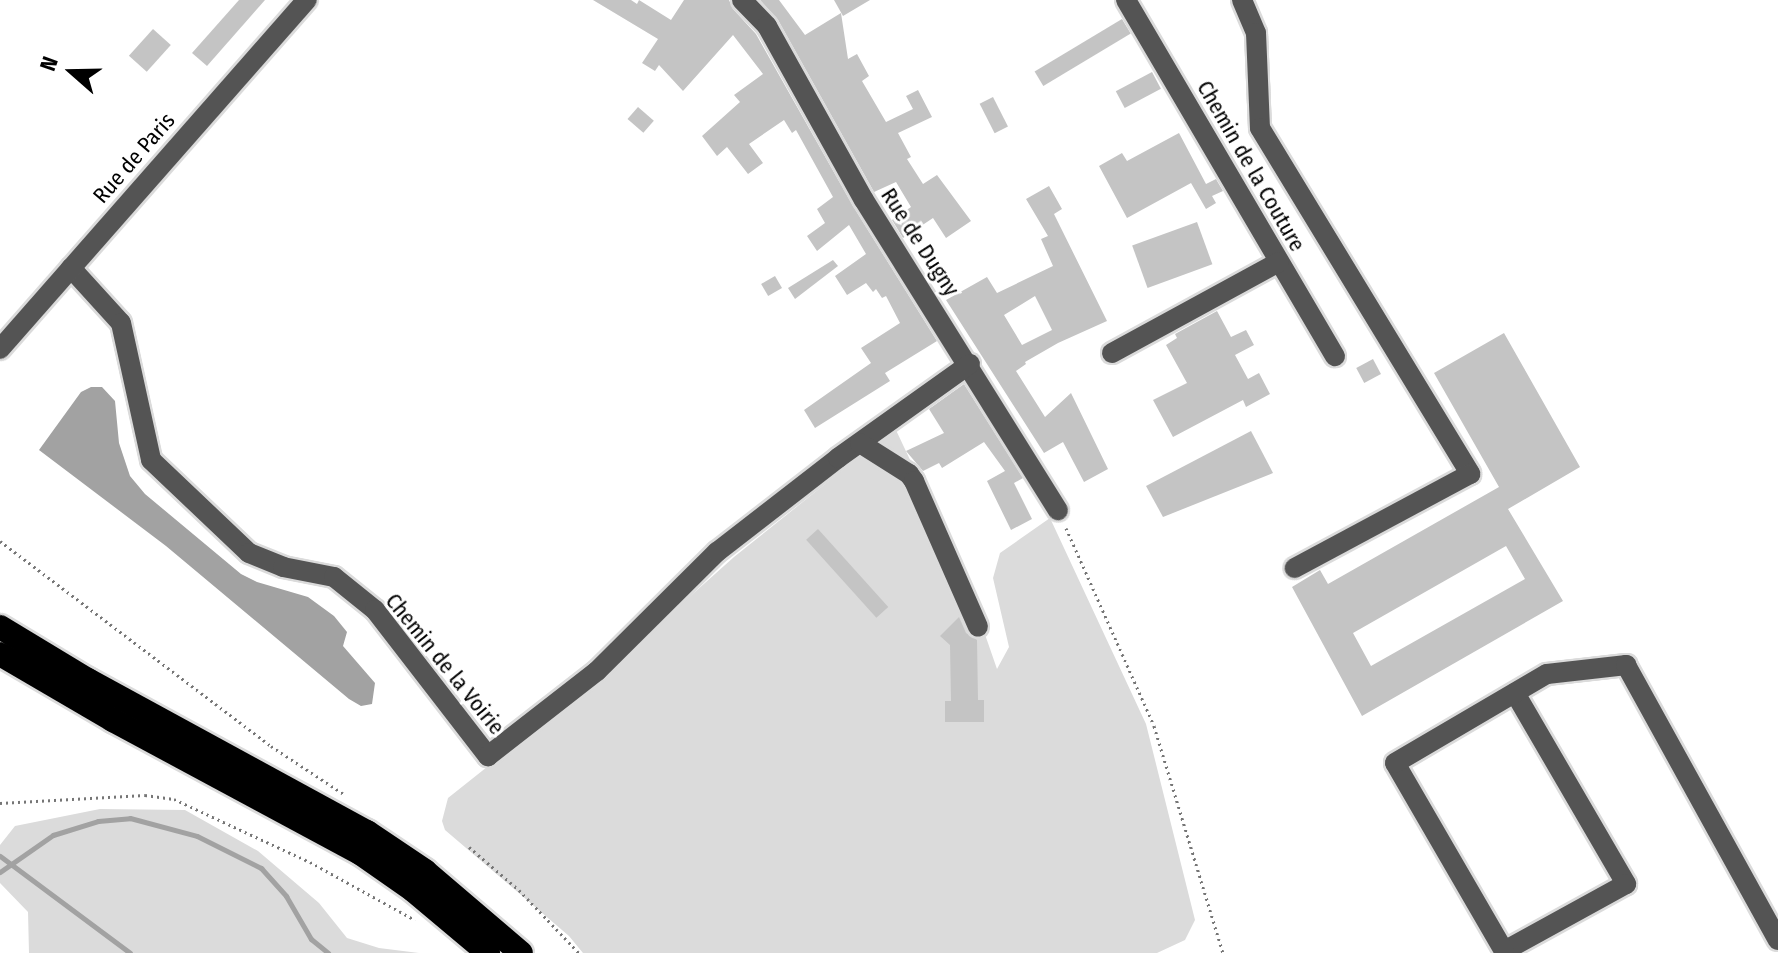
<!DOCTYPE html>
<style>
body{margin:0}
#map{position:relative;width:1778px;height:953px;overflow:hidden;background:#fff;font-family:"Fira Sans Condensed",sans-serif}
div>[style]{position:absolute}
.green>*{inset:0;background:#dbdbdb}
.water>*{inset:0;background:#a2a2a2}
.stream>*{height:5px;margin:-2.5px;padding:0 2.5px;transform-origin:2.5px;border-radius:2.5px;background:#a2a2a2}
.building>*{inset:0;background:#c4c4c4;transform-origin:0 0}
.path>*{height:3px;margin-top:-1.5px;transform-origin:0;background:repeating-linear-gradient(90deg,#767676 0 2px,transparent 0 6px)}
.roads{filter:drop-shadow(2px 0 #dbdbdb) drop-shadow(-2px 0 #dbdbdb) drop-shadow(0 2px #dbdbdb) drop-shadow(0 -2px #dbdbdb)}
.minor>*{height:20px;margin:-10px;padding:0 10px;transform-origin:10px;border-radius:10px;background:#545454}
.highway>*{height:24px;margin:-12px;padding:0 12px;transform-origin:12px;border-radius:12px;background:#000}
span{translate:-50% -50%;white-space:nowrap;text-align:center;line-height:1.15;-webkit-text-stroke:6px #fff;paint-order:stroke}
.street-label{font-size:22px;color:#000}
.north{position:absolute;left:32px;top:32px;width:80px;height:80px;-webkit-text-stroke:6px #fff;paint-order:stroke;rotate:290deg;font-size:22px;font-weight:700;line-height:32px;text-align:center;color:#000}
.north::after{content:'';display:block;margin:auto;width:28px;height:36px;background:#000;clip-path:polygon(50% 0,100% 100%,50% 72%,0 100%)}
</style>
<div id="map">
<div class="green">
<i style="clip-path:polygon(895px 428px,964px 574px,997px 669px,1009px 647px,993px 578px,1000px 553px,1050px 518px,1146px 724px,1195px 920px,1185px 940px,1157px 953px,583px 953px,569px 936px,445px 830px,442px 821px,448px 798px,594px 682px,734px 557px)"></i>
<i style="clip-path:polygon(100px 809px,185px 810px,258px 851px,319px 903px,347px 938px,379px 948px,419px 953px,29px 953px,28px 912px,0 883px,0 845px,15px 826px)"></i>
</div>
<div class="water">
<i style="clip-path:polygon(91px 387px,102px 387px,115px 401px,119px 443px,130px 476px,145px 494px,241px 574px,257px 582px,308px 597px,334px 616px,347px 632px,343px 646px,375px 683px,372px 704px,361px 706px,349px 699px,166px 546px,39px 450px,81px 392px)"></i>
</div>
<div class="stream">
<i style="left:0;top:856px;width:162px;rotate:36.7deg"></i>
<i style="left:0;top:872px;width:65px;rotate:-34.9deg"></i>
<i style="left:53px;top:835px;width:47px;rotate:-17.3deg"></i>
<i style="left:98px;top:821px;width:32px;rotate:-5deg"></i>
<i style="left:130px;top:818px;width:69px;rotate:15deg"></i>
<i style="left:197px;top:836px;width:72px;rotate:26.6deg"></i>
<i style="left:261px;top:868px;width:38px;rotate:48deg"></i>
<i style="left:286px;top:896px;width:50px;rotate:59.8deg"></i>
<i style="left:311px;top:939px;width:22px;rotate:39deg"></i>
</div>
<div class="building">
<i style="clip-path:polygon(239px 0,265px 0,207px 66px,192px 53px)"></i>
<i style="clip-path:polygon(593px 0,631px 0,637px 4px,639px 0,671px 20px,684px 0,729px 0,733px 9px,756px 34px,853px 206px,937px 341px,885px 373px,890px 381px,815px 428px,804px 410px,871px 363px,861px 348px,900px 323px,886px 296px,882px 298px,876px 289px,873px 292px,866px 283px,847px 295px,835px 276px,866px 254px,849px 225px,817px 251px,807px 236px,825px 223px,817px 209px,833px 197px,796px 130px,792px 133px,784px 120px,749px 144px,763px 163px,748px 174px,727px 147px,717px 156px,702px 136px,740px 102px,734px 95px,763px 74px,733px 35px,683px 91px,659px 65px,655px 71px,642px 63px,658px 39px)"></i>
<i style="clip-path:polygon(760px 0,779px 0,805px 35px,841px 13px,848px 59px,857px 54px,869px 76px,862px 81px,886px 122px,913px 109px,906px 96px,918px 90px,932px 117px,898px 133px,911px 157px,907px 159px,923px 184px,937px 175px,971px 221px,946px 238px,933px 218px,903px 238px,892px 220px,911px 207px,896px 182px,874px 192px,778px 20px)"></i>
<i style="clip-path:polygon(834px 0,870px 0,843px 16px)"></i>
<i style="left:1122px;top:19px;width:17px;height:102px;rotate:59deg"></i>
<i style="left:153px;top:29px;width:24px;height:36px;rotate:42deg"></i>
<i style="left:1152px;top:72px;width:19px;height:41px;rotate:62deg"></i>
<i style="left:993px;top:97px;width:33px;height:15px;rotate:63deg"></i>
<i style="left:638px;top:107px;width:21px;height:16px;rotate:41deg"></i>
<i style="clip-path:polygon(1179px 133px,1206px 184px,1216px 179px,1223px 191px,1212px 196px,1216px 203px,1206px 209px,1191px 183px,1127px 218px,1099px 166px,1122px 153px,1127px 161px)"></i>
<i style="clip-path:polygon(evenodd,1049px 186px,1062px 209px,1054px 214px,1107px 321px,1058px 343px,1025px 362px,1026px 364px,1016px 371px,1045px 417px,1071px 393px,1108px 469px,1084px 482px,1063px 442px,1044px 453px,946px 300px,987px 277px,997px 293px,1053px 266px,1041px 239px,1048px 236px,1026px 199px,1049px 186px,1035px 296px,1052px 330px,1022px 345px,1004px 315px,1035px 296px)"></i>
<i style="left:1197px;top:222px;width:45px;height:69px;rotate:70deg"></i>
<i style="clip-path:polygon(833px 260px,838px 266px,795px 299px,788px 288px)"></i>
<i style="left:775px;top:276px;width:14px;height:16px;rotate:60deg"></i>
<i style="clip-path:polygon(1217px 311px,1231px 337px,1246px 330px,1254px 345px,1235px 355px,1248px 379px,1259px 373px,1270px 394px,1246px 407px,1243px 400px,1173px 437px,1153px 400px,1187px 383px,1166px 345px,1177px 338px,1175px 334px)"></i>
<i style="clip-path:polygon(evenodd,1504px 333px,1580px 467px,1508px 509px,1563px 601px,1362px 716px,1292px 587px,1320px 570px,1328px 584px,1499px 487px,1434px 373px,1504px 333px,1506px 546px,1525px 579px,1371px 666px,1353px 633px,1506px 546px)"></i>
<i style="left:1373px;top:359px;width:17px;height:19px;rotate:62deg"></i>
<i style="clip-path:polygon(964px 384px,1023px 478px,1014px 483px,1032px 519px,1011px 530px,987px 481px,1005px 471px,984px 442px,942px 468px,939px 463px,923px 471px,906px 451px,944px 433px,929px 409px)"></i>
<i style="clip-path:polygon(1251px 431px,1273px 473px,1163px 517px,1146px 486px)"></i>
<i style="left:818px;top:529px;width:105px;height:16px;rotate:48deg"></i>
<i style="clip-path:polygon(959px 617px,966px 633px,977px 640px,978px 700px,984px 700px,984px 722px,945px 722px,945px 701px,951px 701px,950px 645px,940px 636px)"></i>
</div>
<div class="path">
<i style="left:1066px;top:528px;width:217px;rotate:66deg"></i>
<i style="left:1154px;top:726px;width:237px;rotate:73.1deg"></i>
<i style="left:0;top:541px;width:340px;rotate:37.1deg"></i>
<i style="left:271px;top:746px;width:89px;rotate:33.5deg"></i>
<i style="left:0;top:803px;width:145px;rotate:-3.2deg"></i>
<i style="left:145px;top:795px;width:29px;rotate:8deg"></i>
<i style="left:174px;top:799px;width:150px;rotate:24.9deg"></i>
<i style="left:310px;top:862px;width:120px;rotate:28.9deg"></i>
<i style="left:469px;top:847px;width:66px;rotate:40.7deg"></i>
<i style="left:519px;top:890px;width:87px;rotate:46.4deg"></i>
</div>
<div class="roads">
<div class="minor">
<i style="left:742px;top:0;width:36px;rotate:46deg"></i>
<i style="left:767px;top:26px;width:199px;rotate:60.9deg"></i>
<i style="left:864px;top:200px;width:366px;rotate:58deg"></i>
<i style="left:1126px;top:0;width:413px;rotate:59.6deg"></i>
<i style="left:1242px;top:0;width:36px;rotate:67deg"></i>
<i style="left:1256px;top:33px;width:95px;rotate:87.6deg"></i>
<i style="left:1260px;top:128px;width:405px;rotate:58.7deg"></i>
<i style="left:1470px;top:474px;width:199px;rotate:151.8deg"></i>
<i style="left:71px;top:268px;width:74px;rotate:47.7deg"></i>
<i style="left:121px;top:323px;width:140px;rotate:77.6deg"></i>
<i style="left:151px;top:460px;width:135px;rotate:43.5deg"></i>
<i style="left:249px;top:553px;width:37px;rotate:22deg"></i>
<i style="left:283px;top:567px;width:52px;rotate:11.1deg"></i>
<i style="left:334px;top:577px;width:53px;rotate:38.8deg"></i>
<i style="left:375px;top:610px;width:185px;rotate:52.3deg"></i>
<i style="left:488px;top:756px;width:138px;rotate:-37.9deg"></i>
<i style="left:597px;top:671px;width:169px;rotate:-44.8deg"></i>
<i style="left:717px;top:552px;width:153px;rotate:-37.8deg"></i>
<i style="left:838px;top:458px;width:162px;rotate:-35.5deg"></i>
<i style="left:0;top:349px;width:465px;rotate:-48.7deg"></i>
<i style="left:1112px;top:353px;width:190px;rotate:-28.6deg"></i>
<i style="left:860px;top:443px;width:58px;rotate:32.3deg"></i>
<i style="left:909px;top:474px;width:9px;rotate:54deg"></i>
<i style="left:914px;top:481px;width:159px;rotate:66.3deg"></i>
<i style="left:1515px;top:693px;width:221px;rotate:59.8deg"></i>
<i style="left:1626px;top:884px;width:139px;rotate:151.2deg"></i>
<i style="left:1504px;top:951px;width:217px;rotate:-120.1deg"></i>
<i style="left:1395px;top:763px;width:176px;rotate:-30.4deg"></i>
<i style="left:1547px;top:674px;width:80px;rotate:-6.5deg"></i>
<i style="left:1626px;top:665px;width:314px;rotate:61.1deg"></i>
</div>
<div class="highway">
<i style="left:0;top:627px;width:103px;rotate:31.1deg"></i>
<i style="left:88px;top:680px;width:318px;rotate:28.6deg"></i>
<i style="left:367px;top:832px;width:70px;rotate:33.9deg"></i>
<i style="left:425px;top:871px;width:126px;rotate:40.5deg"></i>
<i style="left:0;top:654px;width:131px;rotate:30.3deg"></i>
<i style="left:113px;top:720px;width:281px;rotate:28.3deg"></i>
<i style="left:360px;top:853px;width:65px;rotate:34.9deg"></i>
<i style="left:413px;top:890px;width:98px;rotate:40deg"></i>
</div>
</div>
<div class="street-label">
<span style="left:134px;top:158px;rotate:-49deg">Rue de Paris</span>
<span style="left:1251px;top:166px;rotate:60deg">Chemin de la Couture</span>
<span style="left:920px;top:242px;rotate:57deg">Rue de Dugny</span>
<span style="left:445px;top:664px;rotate:51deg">Chemin de la Voirie</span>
</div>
<div class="north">N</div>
</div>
